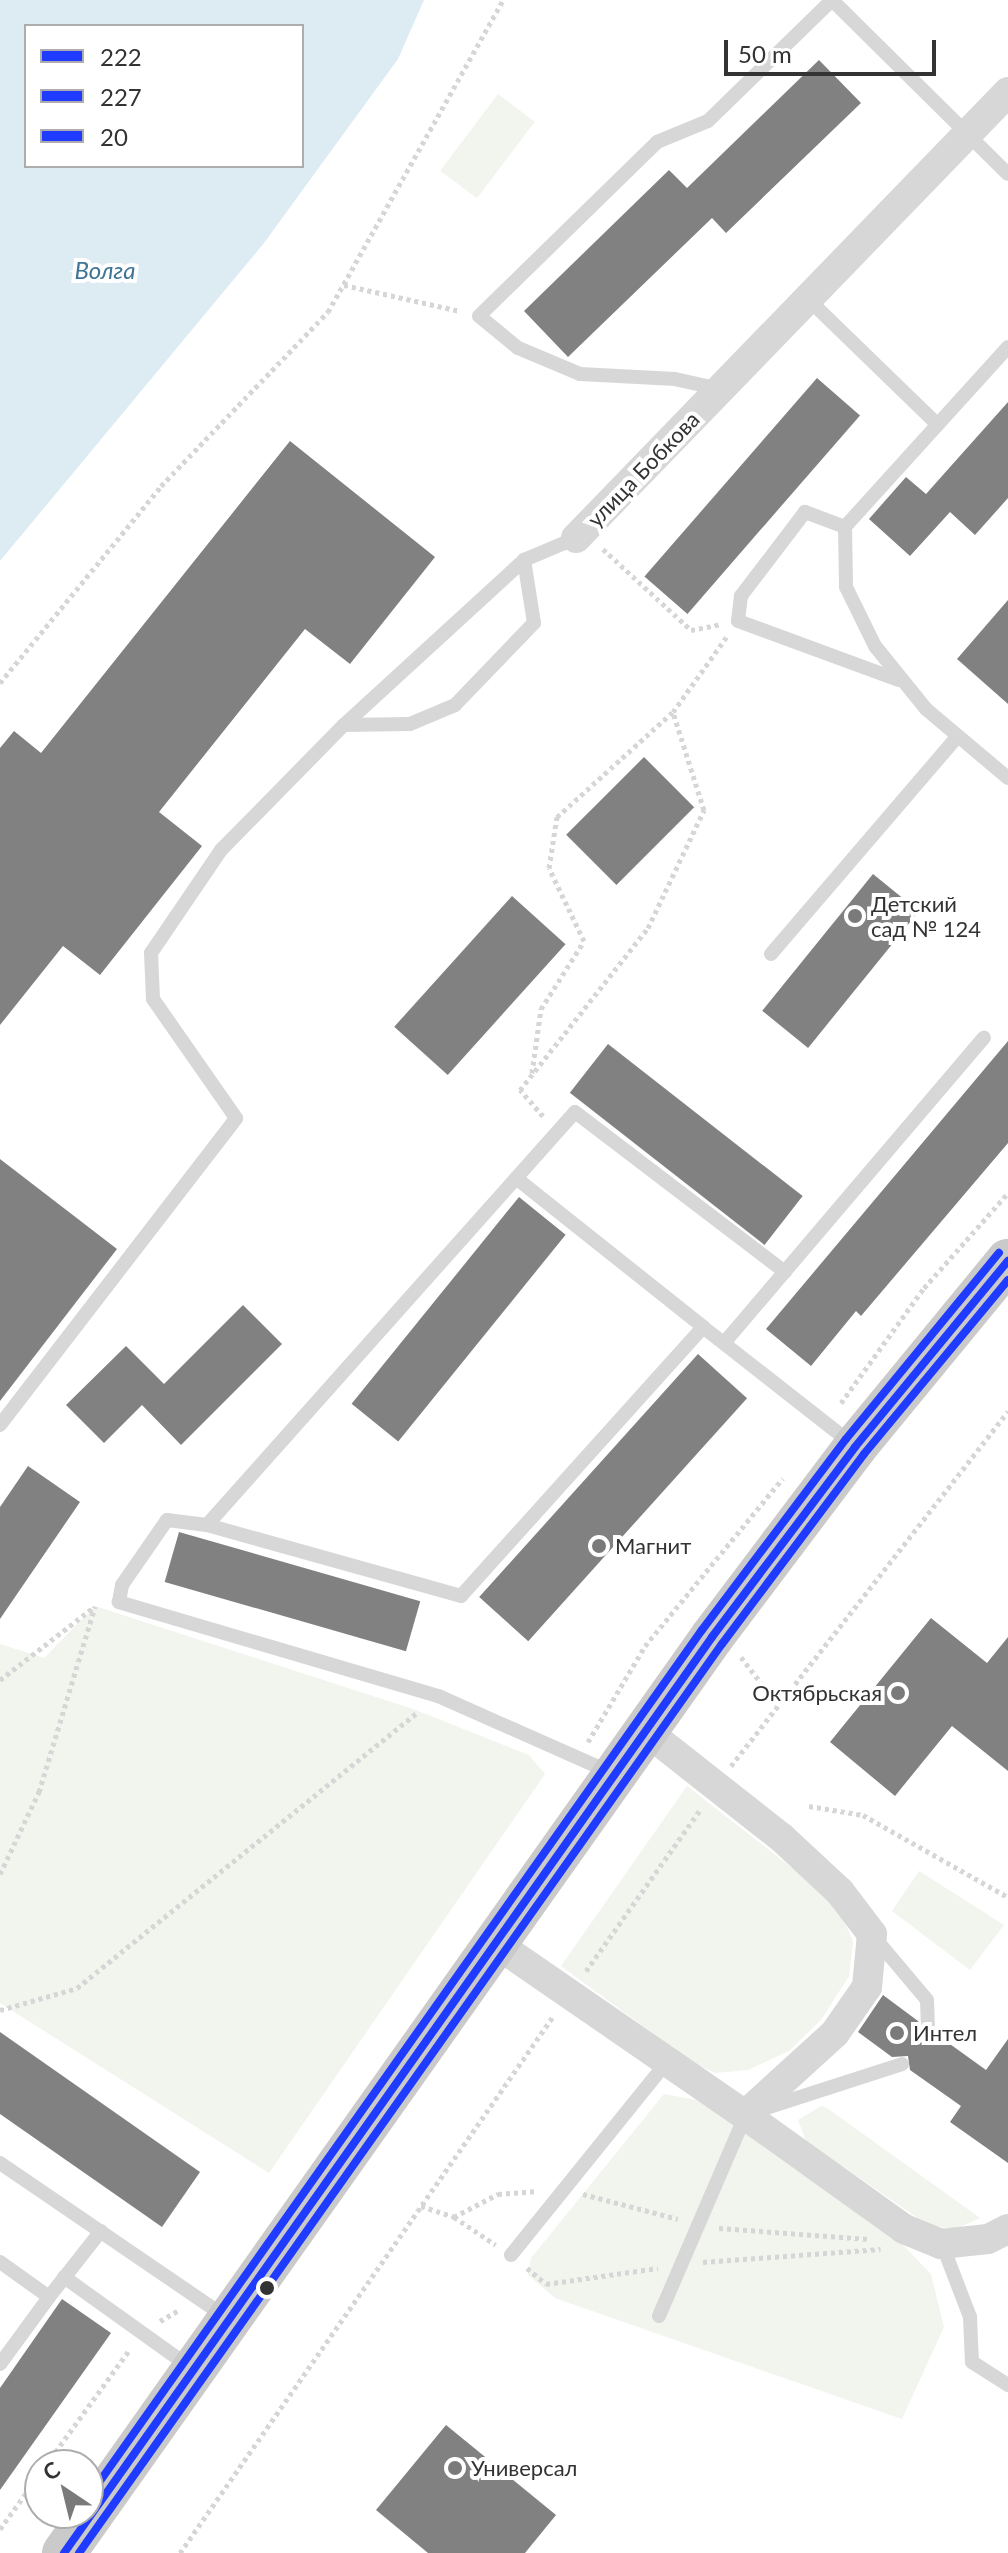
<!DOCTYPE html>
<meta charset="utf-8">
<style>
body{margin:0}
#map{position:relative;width:1008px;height:2553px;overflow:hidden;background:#fff;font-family:Lato,sans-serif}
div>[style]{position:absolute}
.green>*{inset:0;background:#f1f5ed;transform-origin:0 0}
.water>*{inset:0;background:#ddebf3}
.building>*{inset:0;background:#818181;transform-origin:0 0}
.path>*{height:5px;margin-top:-2.5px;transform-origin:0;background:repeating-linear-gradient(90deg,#d6d6d6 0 4px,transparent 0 8px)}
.lane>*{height:14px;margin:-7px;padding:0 7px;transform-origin:7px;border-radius:7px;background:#d7d7d7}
.street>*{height:30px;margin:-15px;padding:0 15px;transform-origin:15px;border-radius:15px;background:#d7d7d7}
.primary>*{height:44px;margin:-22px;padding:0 22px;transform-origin:22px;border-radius:22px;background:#cacaca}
.bus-1>*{height:8px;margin:-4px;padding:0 4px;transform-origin:4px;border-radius:4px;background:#1f3bff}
.bus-2>*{height:8px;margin:-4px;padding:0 4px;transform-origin:4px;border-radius:4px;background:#1f3bff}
.bus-3>*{height:8px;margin:-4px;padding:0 4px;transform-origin:4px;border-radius:4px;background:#1f3bff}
.dots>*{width:22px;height:22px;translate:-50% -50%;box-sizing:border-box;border:4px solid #fff;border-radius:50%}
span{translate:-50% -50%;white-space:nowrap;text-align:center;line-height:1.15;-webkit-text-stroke:8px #fff;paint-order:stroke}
.street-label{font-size:22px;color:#333}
.poi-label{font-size:22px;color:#333}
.left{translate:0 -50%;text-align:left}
.right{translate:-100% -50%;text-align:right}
.water-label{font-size:24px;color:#3f7597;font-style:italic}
.legend{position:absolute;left:24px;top:24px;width:280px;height:144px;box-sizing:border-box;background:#fff;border:2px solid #adadad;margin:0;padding:10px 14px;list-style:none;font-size:24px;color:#333}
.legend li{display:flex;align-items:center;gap:16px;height:40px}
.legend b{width:40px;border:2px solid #adadad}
.north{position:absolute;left:24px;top:2449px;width:80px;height:80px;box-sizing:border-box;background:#fff;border:2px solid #adadad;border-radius:50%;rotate:325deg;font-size:22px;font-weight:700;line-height:32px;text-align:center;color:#333}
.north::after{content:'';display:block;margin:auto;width:28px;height:36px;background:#7a7a7a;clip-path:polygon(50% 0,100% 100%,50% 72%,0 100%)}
.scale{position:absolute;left:724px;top:40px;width:212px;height:36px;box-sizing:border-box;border:4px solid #333;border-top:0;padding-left:10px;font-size:24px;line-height:28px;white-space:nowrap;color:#333;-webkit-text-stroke:6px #fff;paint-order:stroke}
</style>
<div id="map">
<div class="green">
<i style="left:498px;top:94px;width:46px;height:96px;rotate:37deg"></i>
<i style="clip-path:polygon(95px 1606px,416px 1710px,529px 1755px,545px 1774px,269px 2173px,0 2003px,0 1644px,44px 1658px)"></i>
<i style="clip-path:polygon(687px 1786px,837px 1903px,853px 1942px,849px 1976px,821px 2020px,789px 2051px,748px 2070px,715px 2073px,692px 2062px,561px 1966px)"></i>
<i style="clip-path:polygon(919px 1871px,1004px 1925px,970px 1970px,892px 1911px)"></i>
<i style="clip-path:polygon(664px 2094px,696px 2100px,761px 2138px,902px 2244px,931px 2274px,944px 2327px,902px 2419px,555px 2298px,528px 2275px,531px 2258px)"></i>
<i style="clip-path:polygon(821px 2106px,827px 2108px,980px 2218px,954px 2230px,925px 2223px,806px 2141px,798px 2120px)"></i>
</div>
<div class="water">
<i style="clip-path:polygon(evenodd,0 0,424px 0,398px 59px,264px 243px,0 561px,0 0,26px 26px,302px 26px,302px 166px,26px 166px,26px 26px)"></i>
</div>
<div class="building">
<i style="clip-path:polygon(819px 60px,861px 103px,726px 233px,712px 218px,568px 357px,524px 311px,669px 170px,687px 188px)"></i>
<i style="left:817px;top:378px;width:57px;height:263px;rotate:41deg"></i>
<i style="clip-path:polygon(1008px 402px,1008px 498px,975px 535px,950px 512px,910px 556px,869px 519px,906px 477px,926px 494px)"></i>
<i style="clip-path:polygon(290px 441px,435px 557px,350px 664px,305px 629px,159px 812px,202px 846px,100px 975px,63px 946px,0 1025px,0 748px,14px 731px,41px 753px)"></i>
<i style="clip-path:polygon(1008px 600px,1008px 704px,957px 659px)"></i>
<i style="left:644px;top:757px;width:71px;height:110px;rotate:45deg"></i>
<i style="left:873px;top:874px;width:59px;height:176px;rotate:39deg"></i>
<i style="left:512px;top:896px;width:72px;height:176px;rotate:42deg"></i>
<i style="clip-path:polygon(1008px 1041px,1008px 1143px,861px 1316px,856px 1311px,811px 1366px,766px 1329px)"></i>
<i style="left:608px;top:1044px;width:247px;height:62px;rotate:38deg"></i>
<i style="clip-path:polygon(0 1159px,117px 1249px,0 1401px)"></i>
<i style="left:519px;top:1197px;width:60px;height:266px;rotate:39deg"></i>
<i style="clip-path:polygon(243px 1305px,282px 1344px,181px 1445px,142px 1405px,104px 1443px,66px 1405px,126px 1346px,164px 1384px)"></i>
<i style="left:698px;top:1354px;width:66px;height:327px;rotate:42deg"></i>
<i style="clip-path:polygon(28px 1466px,80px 1502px,0 1619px,0 1507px)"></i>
<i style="left:179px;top:1532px;width:251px;height:52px;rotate:16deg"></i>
<i style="clip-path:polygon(931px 1618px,987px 1663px,1008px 1637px,1008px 1771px,952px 1726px,895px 1796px,830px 1742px)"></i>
<i style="clip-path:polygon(883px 1995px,918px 2021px,923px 2036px,936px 2034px,986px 2070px,1008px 2039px,1008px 2163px,950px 2122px,961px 2106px,910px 2070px,908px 2056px,892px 2057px,858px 2032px)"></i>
<i style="clip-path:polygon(0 2032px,200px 2172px,162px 2227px,0 2114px)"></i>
<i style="clip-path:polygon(62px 2299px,111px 2333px,0 2490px,0 2388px)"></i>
<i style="clip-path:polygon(446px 2425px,556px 2515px,525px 2553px,428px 2553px,376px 2510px)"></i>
</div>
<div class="path">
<i style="left:344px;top:285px;width:119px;rotate:12.6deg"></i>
<i style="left:603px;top:549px;width:120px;rotate:42.6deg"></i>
<i style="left:691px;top:630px;width:31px;rotate:-11deg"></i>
<i style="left:0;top:683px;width:254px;rotate:-50.7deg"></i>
<i style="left:161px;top:486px;width:241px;rotate:-46.2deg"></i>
<i style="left:328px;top:312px;width:358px;rotate:-60.7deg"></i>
<i style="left:532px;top:1073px;width:65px;rotate:-82deg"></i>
<i style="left:541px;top:1009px;width:80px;rotate:-57.7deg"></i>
<i style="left:584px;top:941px;width:81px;rotate:-115.6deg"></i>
<i style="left:549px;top:868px;width:52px;rotate:-81.1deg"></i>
<i style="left:557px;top:817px;width:156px;rotate:-42.2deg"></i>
<i style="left:543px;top:1116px;width:35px;rotate:-131deg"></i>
<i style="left:520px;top:1090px;width:206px;rotate:-51.7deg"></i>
<i style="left:648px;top:928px;width:131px;rotate:-64.6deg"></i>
<i style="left:704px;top:810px;width:103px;rotate:-107.6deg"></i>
<i style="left:673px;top:712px;width:95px;rotate:-54.5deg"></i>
<i style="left:841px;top:1403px;width:142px;rotate:-54.2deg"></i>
<i style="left:924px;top:1288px;width:127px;rotate:-48.5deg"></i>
<i style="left:741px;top:1657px;width:59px;rotate:52.5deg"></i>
<i style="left:0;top:1680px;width:119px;rotate:-37.8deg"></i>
<i style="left:588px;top:1742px;width:112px;rotate:-59.3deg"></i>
<i style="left:645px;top:1646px;width:217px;rotate:-50.6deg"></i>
<i style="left:731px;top:1766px;width:450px;rotate:-52deg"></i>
<i style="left:809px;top:1806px;width:55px;rotate:9.5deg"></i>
<i style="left:863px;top:1815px;width:167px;rotate:29.5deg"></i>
<i style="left:0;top:1874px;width:91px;rotate:-64.6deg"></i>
<i style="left:39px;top:1792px;width:194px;rotate:-73.2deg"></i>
<i style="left:586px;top:1971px;width:197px;rotate:-54.7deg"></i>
<i style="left:0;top:2010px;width:80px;rotate:-15.9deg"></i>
<i style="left:77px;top:1988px;width:439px;rotate:-39deg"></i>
<i style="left:583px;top:2194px;width:98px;rotate:14.7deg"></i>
<i style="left:421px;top:2206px;width:35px;rotate:18deg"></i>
<i style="left:454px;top:2217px;width:50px;rotate:33.7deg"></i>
<i style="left:454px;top:2217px;width:50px;rotate:-27.6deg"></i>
<i style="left:498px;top:2194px;width:40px;rotate:-4.3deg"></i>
<i style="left:719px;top:2228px;width:150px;rotate:4.2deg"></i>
<i style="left:703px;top:2262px;width:178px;rotate:-4.2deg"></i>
<i style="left:527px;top:2268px;width:25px;rotate:40deg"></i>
<i style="left:546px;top:2284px;width:113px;rotate:-8.1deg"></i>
<i style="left:160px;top:2321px;width:22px;rotate:-30deg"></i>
<i style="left:46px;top:2465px;width:143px;rotate:-54.1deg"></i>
<i style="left:0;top:2529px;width:68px;rotate:-54deg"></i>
<i style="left:180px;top:2553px;width:655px;rotate:-55.19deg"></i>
</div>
<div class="lane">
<i style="left:832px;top:0;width:247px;rotate:44.7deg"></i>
<i style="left:808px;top:299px;width:177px;rotate:44.1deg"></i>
<i style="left:1008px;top:347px;width:243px;rotate:132.2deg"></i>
<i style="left:845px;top:527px;width:60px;rotate:89deg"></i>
<i style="left:846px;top:587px;width:66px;rotate:63.8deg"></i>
<i style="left:875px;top:646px;width:81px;rotate:51deg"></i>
<i style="left:926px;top:709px;width:107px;rotate:40.1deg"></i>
<i style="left:720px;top:389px;width:46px;rotate:-167.5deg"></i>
<i style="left:675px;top:379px;width:95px;rotate:-177deg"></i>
<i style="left:580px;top:374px;width:67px;rotate:-157.2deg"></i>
<i style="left:518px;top:348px;width:50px;rotate:-140.6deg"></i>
<i style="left:479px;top:316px;width:249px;rotate:-44.3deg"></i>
<i style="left:657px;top:142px;width:55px;rotate:-22.4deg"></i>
<i style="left:708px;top:121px;width:173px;rotate:-44.3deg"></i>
<i style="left:845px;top:527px;width:43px;rotate:-159.4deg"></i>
<i style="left:805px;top:512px;width:106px;rotate:127.3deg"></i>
<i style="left:741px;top:596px;width:25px;rotate:97deg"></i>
<i style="left:738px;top:621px;width:171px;rotate:20.2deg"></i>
<i style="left:344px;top:725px;width:66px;rotate:-0.9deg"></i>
<i style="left:410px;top:724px;width:49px;rotate:-22.9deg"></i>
<i style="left:455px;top:705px;width:114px;rotate:-46.1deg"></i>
<i style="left:534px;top:623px;width:64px;rotate:-99deg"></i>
<i style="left:771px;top:954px;width:287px;rotate:-49.4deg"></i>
<i style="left:516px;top:1178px;width:239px;rotate:38.5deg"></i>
<i style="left:724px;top:1343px;width:401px;rotate:-49.6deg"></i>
<i style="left:0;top:1425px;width:387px;rotate:-52.4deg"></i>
<i style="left:236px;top:1118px;width:145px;rotate:-124.9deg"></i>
<i style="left:153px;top:999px;width:46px;rotate:-92.5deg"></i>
<i style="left:151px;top:953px;width:125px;rotate:-55.8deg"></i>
<i style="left:221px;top:850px;width:175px;rotate:-45.5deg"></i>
<i style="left:344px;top:725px;width:244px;rotate:-42.5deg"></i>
<i style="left:524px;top:560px;width:56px;rotate:-22.9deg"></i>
<i style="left:207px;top:1525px;width:553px;rotate:-48.3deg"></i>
<i style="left:575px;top:1112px;width:264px;rotate:37.3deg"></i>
<i style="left:612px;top:1773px;width:190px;rotate:-156.1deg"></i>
<i style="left:438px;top:1696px;width:333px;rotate:-163.6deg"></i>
<i style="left:119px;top:1602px;width:17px;rotate:-80deg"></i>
<i style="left:122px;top:1585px;width:79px;rotate:-55.3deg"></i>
<i style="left:167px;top:1520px;width:40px;rotate:7.1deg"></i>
<i style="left:207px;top:1525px;width:264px;rotate:15.6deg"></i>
<i style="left:461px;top:1596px;width:362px;rotate:-48deg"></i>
<i style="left:703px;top:1327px;width:189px;rotate:38.1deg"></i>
<i style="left:874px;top:1937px;width:82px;rotate:49.9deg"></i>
<i style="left:927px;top:2000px;width:28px;rotate:88deg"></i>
<i style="left:766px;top:2108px;width:143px;rotate:-17.9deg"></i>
<i style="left:0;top:2163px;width:271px;rotate:34.3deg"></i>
<i style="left:942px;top:2244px;width:78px;rotate:69deg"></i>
<i style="left:970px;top:2317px;width:45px;rotate:87.5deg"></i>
<i style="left:972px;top:2362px;width:43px;rotate:32.6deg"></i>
<i style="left:511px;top:2255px;width:247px;rotate:-51.1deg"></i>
<i style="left:0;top:2262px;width:60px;rotate:35.5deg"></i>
<i style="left:49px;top:2297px;width:84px;rotate:-51.8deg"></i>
<i style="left:64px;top:2277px;width:156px;rotate:35.6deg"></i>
<i style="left:659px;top:2316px;width:220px;rotate:-66.7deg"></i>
<i style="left:0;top:2364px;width:83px;rotate:-53.8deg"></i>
</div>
<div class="street">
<i style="left:576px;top:538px;width:621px;rotate:-45.91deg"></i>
<i style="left:494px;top:1942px;width:305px;rotate:34.6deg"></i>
<i style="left:745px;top:2115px;width:122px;rotate:-42.3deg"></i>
<i style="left:835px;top:2033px;width:56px;rotate:-55.2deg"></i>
<i style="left:867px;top:1987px;width:53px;rotate:-84.6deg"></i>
<i style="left:872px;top:1934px;width:53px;rotate:-127.3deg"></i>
<i style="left:840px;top:1892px;width:79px;rotate:-137deg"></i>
<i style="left:782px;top:1838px;width:173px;rotate:-141.8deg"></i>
<i style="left:745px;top:2115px;width:196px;rotate:35.6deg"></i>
<i style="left:904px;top:2229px;width:40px;rotate:22deg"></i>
<i style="left:941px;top:2244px;width:47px;rotate:-6.1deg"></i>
<i style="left:988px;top:2239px;width:22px;rotate:-27deg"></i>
</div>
<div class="primary">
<i style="left:64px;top:2553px;width:1122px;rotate:-54.72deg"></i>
<i style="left:712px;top:1637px;width:238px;rotate:-53deg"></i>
<i style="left:855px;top:1447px;width:241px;rotate:-50.6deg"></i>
</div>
<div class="bus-1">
<i style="left:64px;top:2553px;width:1122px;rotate:-54.72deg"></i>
<i style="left:712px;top:1637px;width:238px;rotate:-53deg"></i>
<i style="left:855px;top:1447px;width:241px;rotate:-50.6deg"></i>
</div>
<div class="bus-2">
<i style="left:79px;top:2553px;width:1113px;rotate:-54.73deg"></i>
<i style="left:722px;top:1644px;width:237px;rotate:-53.2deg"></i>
<i style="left:864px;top:1454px;width:226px;rotate:-50.4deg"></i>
</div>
<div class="bus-3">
<i style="left:88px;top:2498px;width:1063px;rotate:-54.73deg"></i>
<i style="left:702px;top:1630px;width:239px;rotate:-53deg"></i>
<i style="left:846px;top:1439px;width:241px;rotate:-50.6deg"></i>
</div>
<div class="dots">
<i style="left:855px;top:916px;background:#7a7a7a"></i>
<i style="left:599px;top:1546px;background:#7a7a7a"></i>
<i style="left:898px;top:1693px;background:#7a7a7a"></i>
<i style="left:897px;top:2033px;background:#7a7a7a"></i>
<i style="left:267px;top:2288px;background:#333"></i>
<i style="left:455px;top:2468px;background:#7a7a7a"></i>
</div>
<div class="street-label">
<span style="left:643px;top:469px;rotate:-46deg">улица Бобкова</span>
</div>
<div class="poi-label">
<span class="left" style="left:871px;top:916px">Детский<br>сад № 124</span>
<span class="left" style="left:615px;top:1546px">Магнит</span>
<span class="right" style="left:882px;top:1693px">Октябрьская</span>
<span class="left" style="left:913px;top:2033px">Интел</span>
<span class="left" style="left:471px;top:2468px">Универсал</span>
</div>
<div class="water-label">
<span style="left:105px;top:270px">Волга</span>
</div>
<ul class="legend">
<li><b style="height:10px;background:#1f3bff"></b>222</li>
<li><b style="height:10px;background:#1f3bff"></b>227</li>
<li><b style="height:10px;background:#1f3bff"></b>20</li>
</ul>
<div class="north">С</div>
<div class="scale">50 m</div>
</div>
